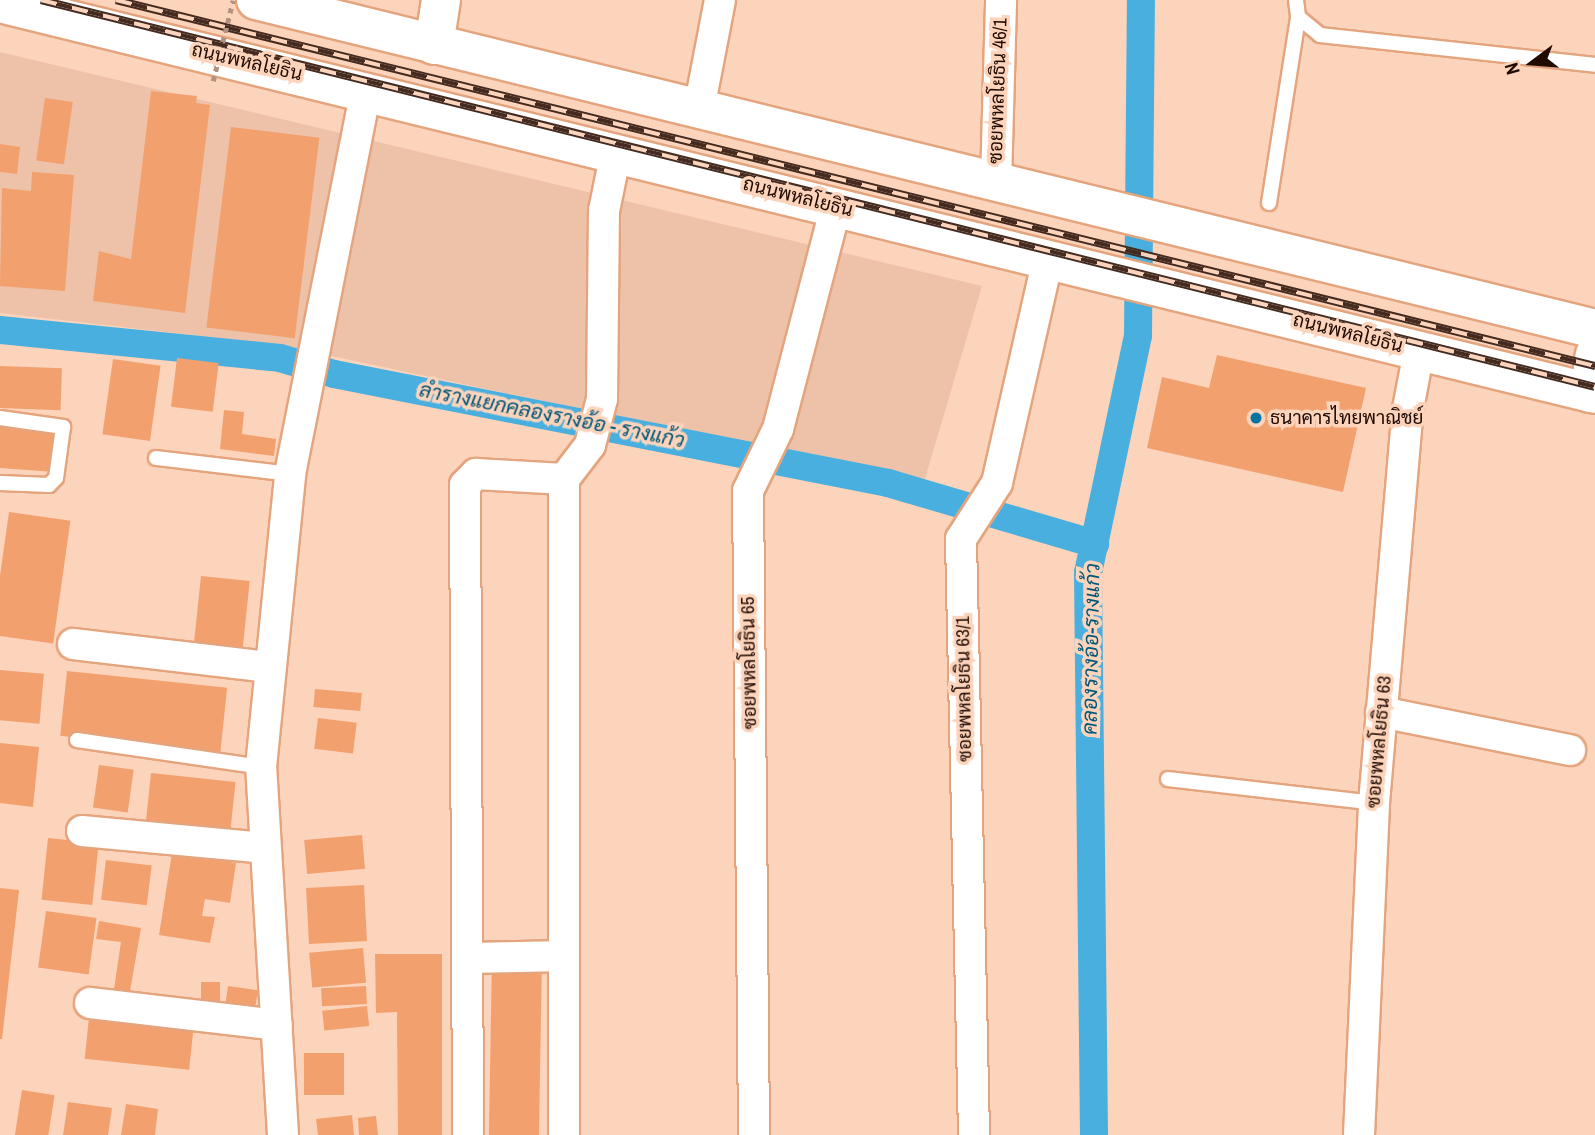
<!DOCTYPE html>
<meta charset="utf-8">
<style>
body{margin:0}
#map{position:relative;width:1595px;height:1135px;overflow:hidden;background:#fcd3bb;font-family:"Archivo Narrow",Sarabun,sans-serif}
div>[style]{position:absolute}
.built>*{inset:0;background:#edc2a9}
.canal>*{height:28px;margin:-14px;padding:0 14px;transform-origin:14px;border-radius:14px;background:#48afdf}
.building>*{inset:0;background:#f2a06e;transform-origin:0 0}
.roads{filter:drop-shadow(2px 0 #e4a47d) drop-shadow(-2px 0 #e4a47d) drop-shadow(0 2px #e4a47d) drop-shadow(0 -2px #e4a47d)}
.lane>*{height:14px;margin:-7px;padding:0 7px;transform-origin:7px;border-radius:7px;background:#fff}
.street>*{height:30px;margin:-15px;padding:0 15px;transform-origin:15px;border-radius:15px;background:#fff}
.secondary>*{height:38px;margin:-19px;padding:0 19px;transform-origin:19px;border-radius:19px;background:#fff}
.primary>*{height:38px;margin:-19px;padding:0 19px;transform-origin:19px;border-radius:19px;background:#fff}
.rail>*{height:8px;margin-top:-4px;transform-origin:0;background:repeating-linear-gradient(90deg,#fcd3bb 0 16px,#452b1f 0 32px);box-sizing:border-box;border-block:2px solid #452b1f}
.path-bridge>*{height:4.5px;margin-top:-2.25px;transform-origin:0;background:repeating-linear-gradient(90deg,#b4917e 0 5px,transparent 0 10px)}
.dots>*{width:19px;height:19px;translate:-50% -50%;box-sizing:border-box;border:4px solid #fcd3bb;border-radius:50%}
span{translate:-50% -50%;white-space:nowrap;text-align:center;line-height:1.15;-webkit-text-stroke:7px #fcd3bb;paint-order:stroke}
.street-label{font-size:19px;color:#210a00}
.poi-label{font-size:19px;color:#210a00}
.left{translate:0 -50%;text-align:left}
.water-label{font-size:21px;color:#005778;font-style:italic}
.north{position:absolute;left:1497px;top:28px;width:70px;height:70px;-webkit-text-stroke:5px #fcd3bb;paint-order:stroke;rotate:254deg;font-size:19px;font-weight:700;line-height:28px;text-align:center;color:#210a00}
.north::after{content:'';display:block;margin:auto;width:24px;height:32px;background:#210a00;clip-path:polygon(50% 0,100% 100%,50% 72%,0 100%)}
</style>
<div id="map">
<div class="built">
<i style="clip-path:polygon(0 52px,982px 286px,924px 482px,280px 345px,0 313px)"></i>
</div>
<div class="canal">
<i style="left:0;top:330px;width:281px;rotate:5.7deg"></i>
<i style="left:280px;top:358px;width:56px;rotate:16.5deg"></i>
<i style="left:334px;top:374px;width:565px;rotate:11.13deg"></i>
<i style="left:888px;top:483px;width:216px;rotate:16.4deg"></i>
<i style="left:1094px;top:1135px;width:562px;rotate:-90.61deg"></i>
<i style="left:1088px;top:573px;width:242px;rotate:-78.1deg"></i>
<i style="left:1138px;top:336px;width:336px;rotate:-89.5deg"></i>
</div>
<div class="building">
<i style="clip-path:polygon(151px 91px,197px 96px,196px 103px,210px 105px,185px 313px,93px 301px,99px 251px,131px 259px)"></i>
<i style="left:45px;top:98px;width:28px;height:63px;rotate:8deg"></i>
<i style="left:231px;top:127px;width:89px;height:202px;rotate:7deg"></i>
<i style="clip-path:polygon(0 144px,20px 147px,17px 174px,0 172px)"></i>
<i style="clip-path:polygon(32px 172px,74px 175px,65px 291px,0 286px,2px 188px,31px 191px)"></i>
<i style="clip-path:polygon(1217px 355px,1366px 388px,1343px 492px,1147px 448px,1162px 377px,1209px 388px)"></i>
<i style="left:177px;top:358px;width:42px;height:49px;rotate:7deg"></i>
<i style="left:113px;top:359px;width:48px;height:76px;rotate:8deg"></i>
<i style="left:0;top:366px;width:62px;height:42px;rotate:2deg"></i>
<i style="clip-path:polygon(224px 410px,244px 412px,242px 434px,276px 439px,274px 456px,220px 449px)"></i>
<i style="left:0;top:427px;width:54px;height:41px;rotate:4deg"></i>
<i style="left:9px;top:512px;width:62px;height:124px;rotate:8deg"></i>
<i style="left:201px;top:576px;width:49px;height:69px;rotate:6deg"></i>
<i style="left:0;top:670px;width:44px;height:50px;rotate:5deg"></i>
<i style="left:67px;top:671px;width:161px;height:65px;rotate:6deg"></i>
<i style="left:315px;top:689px;width:47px;height:18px;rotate:5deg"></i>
<i style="left:318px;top:718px;width:39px;height:31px;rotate:7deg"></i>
<i style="clip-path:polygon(0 743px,39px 747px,33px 807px,0 803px)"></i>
<i style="left:99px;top:765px;width:35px;height:43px;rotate:8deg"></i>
<i style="left:151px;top:773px;width:85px;height:54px;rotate:6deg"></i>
<i style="left:362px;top:835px;width:34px;height:58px;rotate:85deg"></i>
<i style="left:48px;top:838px;width:51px;height:62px;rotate:6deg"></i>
<i style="clip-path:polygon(172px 853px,236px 863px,230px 903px,205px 899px,202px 916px,215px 917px,210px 943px,159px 935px)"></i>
<i style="left:106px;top:860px;width:46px;height:40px;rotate:7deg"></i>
<i style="left:364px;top:885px;width:56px;height:58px;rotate:87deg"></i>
<i style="clip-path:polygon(0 888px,19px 890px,2px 1039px,0 1039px)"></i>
<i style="left:46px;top:911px;width:51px;height:57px;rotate:8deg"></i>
<i style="clip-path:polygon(99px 921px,141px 928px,130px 991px,114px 989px,121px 942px,96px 939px)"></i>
<i style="left:363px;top:948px;width:35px;height:54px;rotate:85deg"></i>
<i style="clip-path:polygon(375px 954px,442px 954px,442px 1135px,398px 1135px,397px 1012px,376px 1013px)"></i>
<i style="left:492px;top:957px;width:50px;height:178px;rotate:1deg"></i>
<i style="left:201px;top:982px;width:19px;height:20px"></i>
<i style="left:228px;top:986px;width:30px;height:23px;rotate:8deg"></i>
<i style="left:366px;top:986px;width:18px;height:45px;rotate:87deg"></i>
<i style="left:367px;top:1006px;width:20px;height:45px;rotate:84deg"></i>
<i style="left:90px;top:1008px;width:105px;height:51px;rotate:6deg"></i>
<i style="left:304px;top:1053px;width:40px;height:42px"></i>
<i style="left:22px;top:1090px;width:33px;height:46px;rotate:9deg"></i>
<i style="clip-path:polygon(68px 1102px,112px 1108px,108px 1135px,63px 1135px)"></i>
<i style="clip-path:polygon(126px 1104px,158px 1109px,155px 1135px,121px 1135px)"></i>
<i style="clip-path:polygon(352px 1115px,354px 1135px,318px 1135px,316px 1119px)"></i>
<i style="clip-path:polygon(376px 1116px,378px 1135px,359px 1135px,358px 1118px)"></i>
</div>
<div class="roads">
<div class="lane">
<i style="left:1296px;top:0;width:17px;rotate:83deg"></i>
<i style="left:1298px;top:17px;width:28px;rotate:39deg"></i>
<i style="left:1320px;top:35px;width:277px;rotate:6.2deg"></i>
<i style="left:1269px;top:203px;width:188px;rotate:-81.1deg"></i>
<i style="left:0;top:418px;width:64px;rotate:8.1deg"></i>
<i style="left:63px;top:427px;width:51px;rotate:97.8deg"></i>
<i style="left:56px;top:478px;width:10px;rotate:135deg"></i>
<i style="left:49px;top:485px;width:49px;rotate:-177.7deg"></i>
<i style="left:156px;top:458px;width:135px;rotate:6.8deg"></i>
<i style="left:77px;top:740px;width:186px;rotate:8.3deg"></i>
<i style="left:1168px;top:779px;width:207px;rotate:6.6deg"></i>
</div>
<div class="street">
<i style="left:699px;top:109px;width:111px;rotate:-79.1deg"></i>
<i style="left:996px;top:182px;width:182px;rotate:-88.4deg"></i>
<i style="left:73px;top:644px;width:198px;rotate:6.7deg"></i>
<i style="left:1381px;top:712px;width:193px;rotate:11.4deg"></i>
<i style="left:82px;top:831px;width:183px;rotate:5.3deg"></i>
<i style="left:471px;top:958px;width:92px;rotate:-1.2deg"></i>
<i style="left:90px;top:1003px;width:188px;rotate:6.7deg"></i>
<i style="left:283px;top:1135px;width:369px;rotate:-93.4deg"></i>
<i style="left:261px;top:767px;width:294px;rotate:-84.3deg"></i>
<i style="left:290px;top:474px;width:391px;rotate:-78.8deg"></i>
<i style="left:468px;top:1135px;width:650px;rotate:-90.26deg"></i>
<i style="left:465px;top:485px;width:16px;rotate:-45deg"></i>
<i style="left:476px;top:474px;width:88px;rotate:3.3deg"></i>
<i style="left:564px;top:1135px;width:656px;rotate:-90deg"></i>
<i style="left:564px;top:479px;width:43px;rotate:-52.6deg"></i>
<i style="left:590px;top:445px;width:48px;rotate:-75.4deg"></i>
<i style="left:602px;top:399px;width:188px;rotate:-89.4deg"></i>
<i style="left:604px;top:211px;width:60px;rotate:-78.5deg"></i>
<i style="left:754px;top:1135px;width:644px;rotate:-90.53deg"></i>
<i style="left:748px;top:491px;width:69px;rotate:-64.2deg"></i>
<i style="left:778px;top:429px;width:230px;rotate:-75.4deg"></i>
<i style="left:974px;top:1135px;width:596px;rotate:-91.25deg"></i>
<i style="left:961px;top:539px;width:67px;rotate:-57.3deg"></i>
<i style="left:997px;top:483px;width:230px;rotate:-77.2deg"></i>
<i style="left:1359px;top:1135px;width:332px;rotate:-87.4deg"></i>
<i style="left:1374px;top:803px;width:395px;rotate:-85.1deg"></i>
<i style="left:1408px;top:409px;width:59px;rotate:-79.3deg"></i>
</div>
<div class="secondary">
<i style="left:434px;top:45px;width:46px;rotate:-81.2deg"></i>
</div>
<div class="primary">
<i style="left:256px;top:0;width:1379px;rotate:13.8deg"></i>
<i style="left:0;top:3px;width:1642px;rotate:13.77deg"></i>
<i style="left:1590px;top:393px;width:38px;rotate:-83deg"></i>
</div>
</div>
<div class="rail">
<i style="left:41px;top:0;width:1601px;rotate:13.98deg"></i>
<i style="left:116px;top:0;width:1524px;rotate:13.9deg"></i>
</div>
<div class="path-bridge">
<i style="left:213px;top:81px;width:83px;rotate:-76.1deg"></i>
</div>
<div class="dots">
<i style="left:1256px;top:418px;background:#0276a0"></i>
</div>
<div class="street-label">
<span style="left:247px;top:62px;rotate:13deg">ถนนพหลโยธิน</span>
<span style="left:998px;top:91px;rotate:-88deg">ซอยพหลโยธิน 46/1</span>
<span style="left:798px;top:197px;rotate:14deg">ถนนพหลโยธิน</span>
<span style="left:1348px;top:333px;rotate:14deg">ถนนพหลโยธิน</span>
<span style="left:749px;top:663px;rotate:-91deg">ซอยพหลโยธิน 65</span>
<span style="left:964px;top:689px;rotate:-91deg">ซอยพหลโยธิน 63/1</span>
<span style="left:1379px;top:742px;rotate:-85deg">ซอยพหลโยธิน 63</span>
</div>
<div class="poi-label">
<span class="left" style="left:1270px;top:418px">ธนาคารไทยพาณิชย์</span>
</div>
<div class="water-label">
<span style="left:552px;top:415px;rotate:11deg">ลำรางแยกคลองรางอ้อ - รางแก้ว</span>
<span style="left:1091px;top:649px;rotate:-89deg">คลองรางอ้อ-รางแก้ว</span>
</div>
<div class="north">N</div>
</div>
